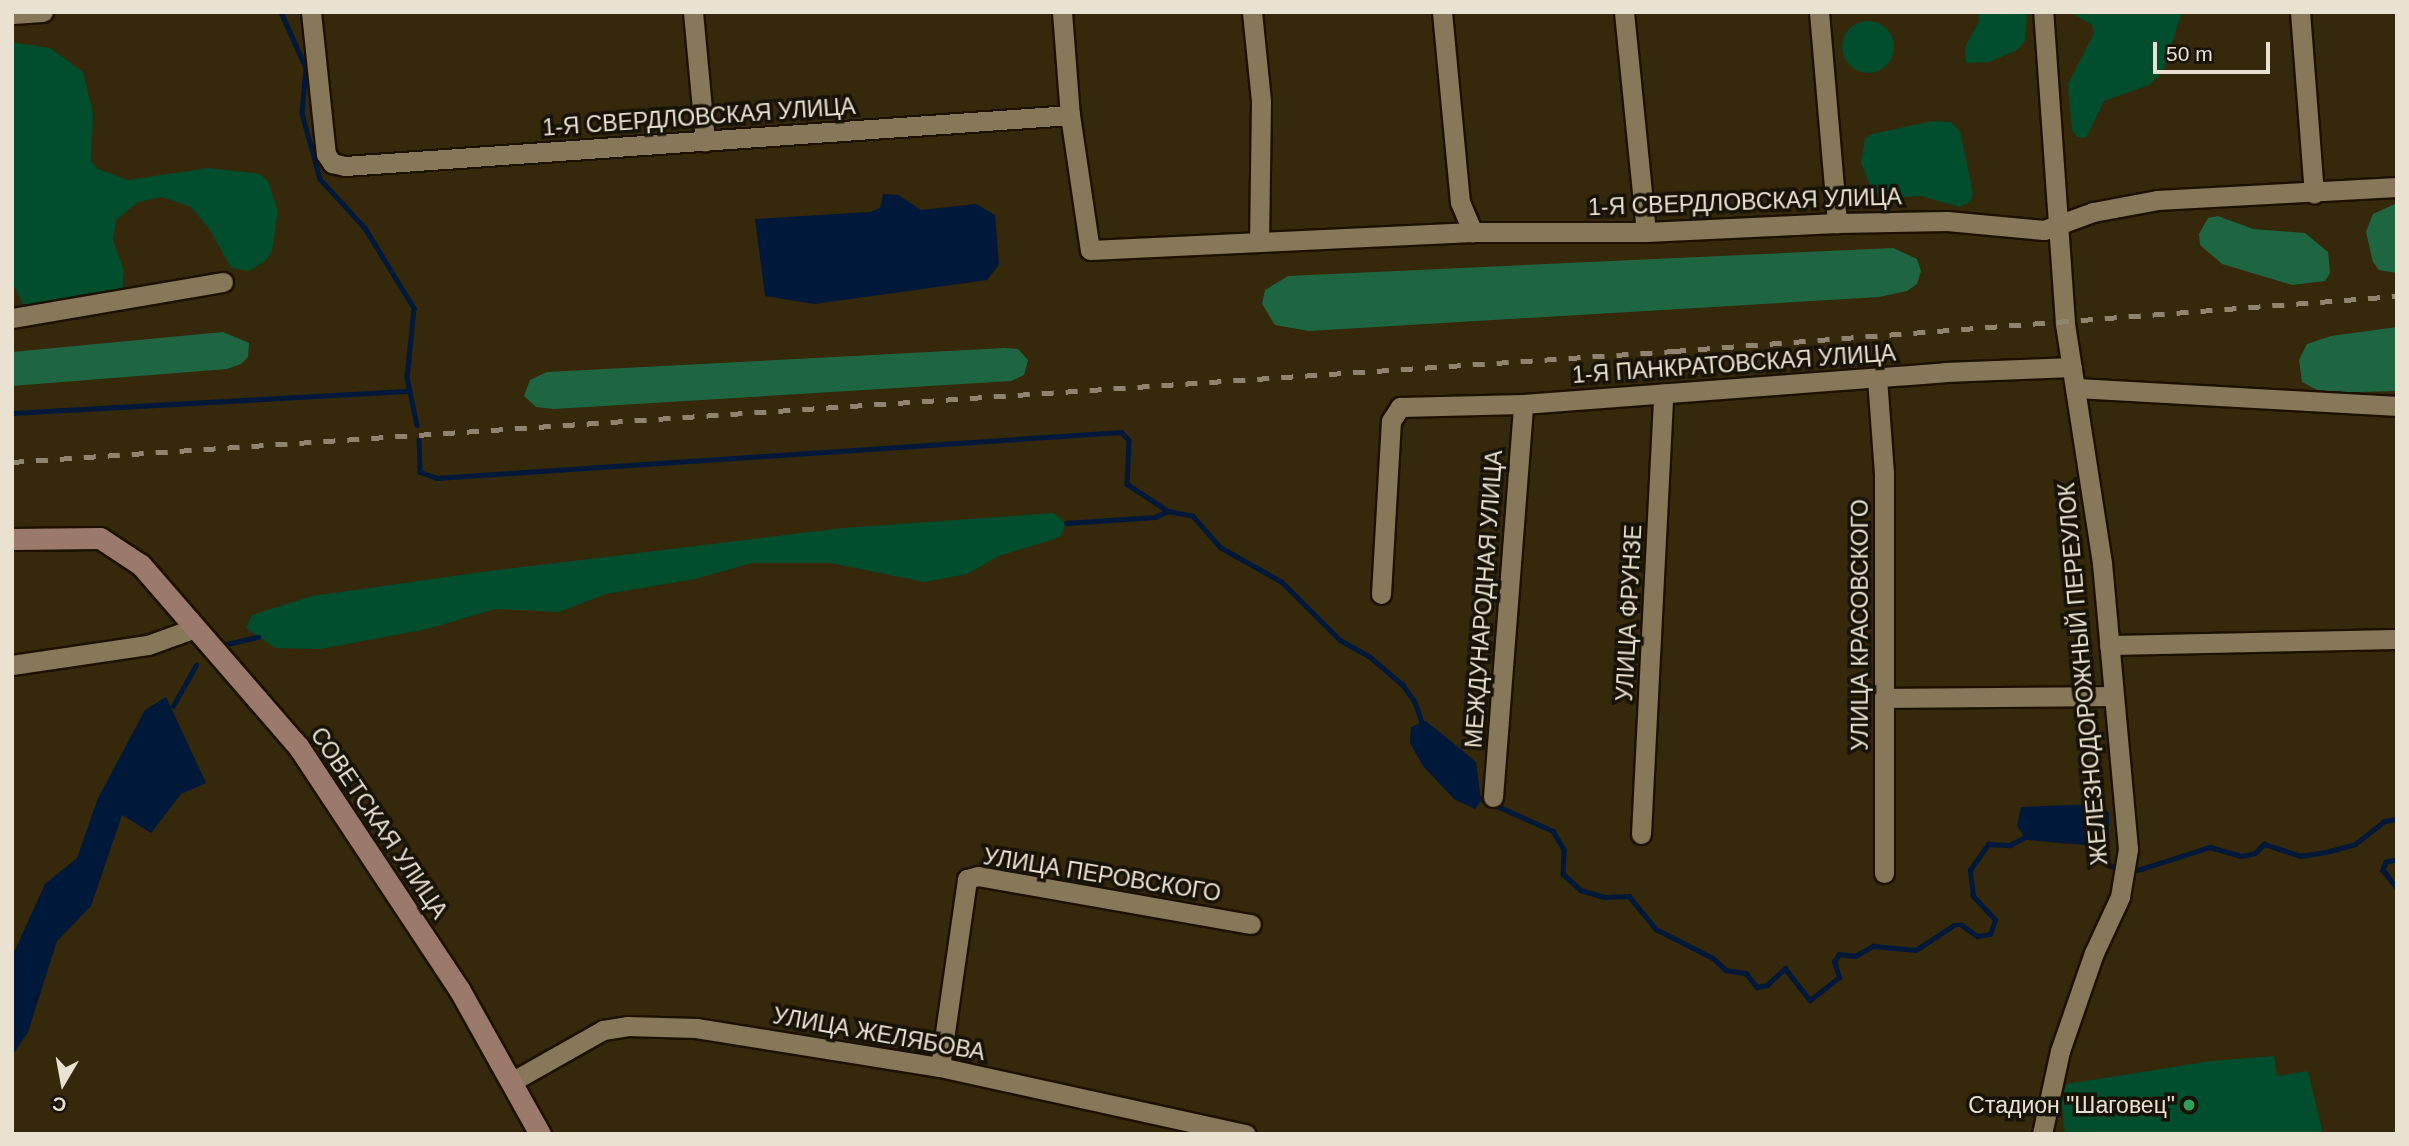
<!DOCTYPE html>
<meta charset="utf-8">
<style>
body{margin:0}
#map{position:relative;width:2409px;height:1146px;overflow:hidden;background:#35280b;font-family:Helvetica,sans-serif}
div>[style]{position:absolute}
.green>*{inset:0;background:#004e2d}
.round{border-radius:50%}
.forest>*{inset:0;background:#1e6642}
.water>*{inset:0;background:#00183a}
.stream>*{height:4.5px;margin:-2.25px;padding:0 2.25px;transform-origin:2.25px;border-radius:2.25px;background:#00183a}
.roads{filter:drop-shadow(2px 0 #1c1000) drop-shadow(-2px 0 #1c1000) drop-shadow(0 2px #1c1000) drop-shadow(0 -2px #1c1000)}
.street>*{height:19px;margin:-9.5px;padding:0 9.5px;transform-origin:9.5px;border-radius:9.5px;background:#867859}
.secondary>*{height:21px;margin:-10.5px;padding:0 10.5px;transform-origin:10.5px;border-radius:10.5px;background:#9b7a6c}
.rail>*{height:4.5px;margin-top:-2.25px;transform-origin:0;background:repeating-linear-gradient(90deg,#8f856e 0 12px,transparent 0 24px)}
.dots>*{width:19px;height:19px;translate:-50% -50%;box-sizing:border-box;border:4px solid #171206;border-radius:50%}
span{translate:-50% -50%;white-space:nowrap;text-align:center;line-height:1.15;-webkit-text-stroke:7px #171206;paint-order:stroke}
.street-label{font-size:23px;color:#eae2d1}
.poi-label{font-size:23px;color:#eae2d1}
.right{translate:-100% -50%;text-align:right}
.frame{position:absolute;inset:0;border:14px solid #eae2d1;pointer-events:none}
.north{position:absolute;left:28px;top:1048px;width:70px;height:70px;-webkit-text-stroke:5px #171206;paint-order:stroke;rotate:190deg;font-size:19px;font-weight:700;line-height:28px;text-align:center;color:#eae2d1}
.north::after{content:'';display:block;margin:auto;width:24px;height:32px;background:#eae2d1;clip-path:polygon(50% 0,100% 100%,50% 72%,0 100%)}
.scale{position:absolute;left:2153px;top:42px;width:117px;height:32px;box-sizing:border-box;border:4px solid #eae2d1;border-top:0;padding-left:9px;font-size:21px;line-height:24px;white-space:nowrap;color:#eae2d1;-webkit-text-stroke:5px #171206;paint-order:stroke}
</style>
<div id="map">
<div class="green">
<i style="clip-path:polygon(1978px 12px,2027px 12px,2025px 41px,2017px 50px,1989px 62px,1966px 63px,1965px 47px,1979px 21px)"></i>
<i style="clip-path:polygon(2070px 12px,2182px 12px,2163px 72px,2149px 85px,2104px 101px,2086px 138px,2077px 137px,2072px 130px,2068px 84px,2094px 33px,2092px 25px)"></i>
<i class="round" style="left:1842px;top:21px;width:52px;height:52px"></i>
<i style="clip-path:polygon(12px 42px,50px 48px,83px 72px,93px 113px,91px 161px,98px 169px,128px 180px,208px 168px,260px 174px,268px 181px,278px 211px,272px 251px,266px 260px,249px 271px,231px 268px,210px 230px,191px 207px,162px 197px,138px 202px,116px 220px,113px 240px,124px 271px,122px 293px,32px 310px,23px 304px,12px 282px)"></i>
<i style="clip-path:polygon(1932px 121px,1951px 122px,1960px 131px,1973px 193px,1970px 202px,1959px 207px,1921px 196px,1893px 198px,1873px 193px,1861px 163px,1865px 139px,1872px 134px)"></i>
<i style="clip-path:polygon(1053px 513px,1066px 523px,1060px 537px,999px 556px,967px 574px,924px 582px,831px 563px,752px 563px,695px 579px,606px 594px,559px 612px,495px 609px,427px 629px,320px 649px,275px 648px,246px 628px,252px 615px,312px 596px,482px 572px,843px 528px)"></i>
<i style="clip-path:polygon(2274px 1056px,2277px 1076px,2308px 1071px,2323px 1134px,2065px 1134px,2060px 1085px,2211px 1061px)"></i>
</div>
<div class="forest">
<i style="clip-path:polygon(2397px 203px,2397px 273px,2379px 270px,2373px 262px,2366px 232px,2373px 214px)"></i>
<i style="clip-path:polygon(2218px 216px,2253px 229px,2305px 233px,2328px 252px,2330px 273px,2325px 281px,2292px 285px,2222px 264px,2200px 245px,2199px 234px,2208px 218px)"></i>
<i style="clip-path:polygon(1893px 248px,1917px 259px,1921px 271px,1917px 284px,1907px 291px,1879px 297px,1309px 331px,1275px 325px,1262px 304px,1265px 290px,1288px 276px)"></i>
<i style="clip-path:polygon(2397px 327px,2397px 391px,2323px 393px,2302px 382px,2299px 360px,2307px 344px,2331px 336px)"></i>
<i style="clip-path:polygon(223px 332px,249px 343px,248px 357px,241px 364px,227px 369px,12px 386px,12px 352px)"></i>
<i style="clip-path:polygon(1005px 348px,1018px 349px,1028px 360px,1024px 375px,1011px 381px,554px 409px,536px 407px,524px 396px,530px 380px,547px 372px)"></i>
</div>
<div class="water">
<i style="clip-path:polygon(883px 194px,898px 195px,921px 210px,976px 204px,995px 215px,999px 265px,987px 280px,814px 304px,765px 296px,755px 219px,870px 212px,880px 208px)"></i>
<i style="clip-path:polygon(166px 697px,206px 783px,181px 794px,151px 833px,122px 815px,91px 906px,57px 941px,28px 1032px,12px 1056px,12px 956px,20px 939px,45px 884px,77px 858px,98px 798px,145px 710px)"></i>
<i style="clip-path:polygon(1426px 721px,1476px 762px,1481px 800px,1475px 809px,1454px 799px,1423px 766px,1410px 743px,1411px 727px)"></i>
<i style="clip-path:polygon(2096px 804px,2109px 812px,2109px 847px,2027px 840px,2017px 826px,2021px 807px)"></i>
</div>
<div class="stream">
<i style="left:281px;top:12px;width:61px;rotate:65.9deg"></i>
<i style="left:306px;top:68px;width:45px;rotate:95.1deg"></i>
<i style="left:302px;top:113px;width:68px;rotate:74.7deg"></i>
<i style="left:320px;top:179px;width:67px;rotate:47.4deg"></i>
<i style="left:365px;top:228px;width:94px;rotate:58.5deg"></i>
<i style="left:414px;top:308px;width:70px;rotate:95.7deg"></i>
<i style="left:407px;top:378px;width:48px;rotate:78deg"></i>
<i style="left:12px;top:413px;width:398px;rotate:-3.2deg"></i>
<i style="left:419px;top:440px;width:32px;rotate:88deg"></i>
<i style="left:420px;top:472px;width:18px;rotate:19deg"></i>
<i style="left:437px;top:478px;width:686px;rotate:-3.85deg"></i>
<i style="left:1121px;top:432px;width:11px;rotate:45deg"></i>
<i style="left:1129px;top:440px;width:44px;rotate:92.6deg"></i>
<i style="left:1127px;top:484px;width:49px;rotate:33.4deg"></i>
<i style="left:1168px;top:511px;width:25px;rotate:11deg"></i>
<i style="left:1193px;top:516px;width:41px;rotate:48.9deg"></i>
<i style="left:1220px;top:547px;width:71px;rotate:29.4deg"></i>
<i style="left:1282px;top:582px;width:82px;rotate:45deg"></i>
<i style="left:1340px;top:640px;width:33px;rotate:29deg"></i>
<i style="left:1369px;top:656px;width:45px;rotate:40.5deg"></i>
<i style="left:1403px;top:685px;width:21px;rotate:55deg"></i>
<i style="left:1415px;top:702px;width:24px;rotate:71deg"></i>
<i style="left:1066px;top:523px;width:89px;rotate:-3.9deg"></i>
<i style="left:1155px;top:517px;width:14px;rotate:-25deg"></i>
<i style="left:227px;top:644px;width:32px;rotate:-13deg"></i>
<i style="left:173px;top:706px;width:47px;rotate:-60.7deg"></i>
<i style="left:1477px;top:797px;width:83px;rotate:24.1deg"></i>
<i style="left:1553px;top:831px;width:21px;rotate:59deg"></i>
<i style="left:1564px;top:849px;width:25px;rotate:92deg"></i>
<i style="left:1563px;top:874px;width:24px;rotate:42deg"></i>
<i style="left:1581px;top:890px;width:24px;rotate:17deg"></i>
<i style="left:1604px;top:897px;width:25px;rotate:-2deg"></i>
<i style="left:1629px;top:896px;width:43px;rotate:50.7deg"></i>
<i style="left:1656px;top:929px;width:64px;rotate:27deg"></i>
<i style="left:1713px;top:958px;width:18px;rotate:43deg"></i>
<i style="left:1726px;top:970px;width:20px;rotate:9deg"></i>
<i style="left:1746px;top:973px;width:18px;rotate:52deg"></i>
<i style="left:1757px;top:987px;width:10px;rotate:-11deg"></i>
<i style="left:1767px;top:985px;width:25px;rotate:-43deg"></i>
<i style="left:1785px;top:968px;width:41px;rotate:52deg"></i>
<i style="left:1810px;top:1000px;width:37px;rotate:-38deg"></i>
<i style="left:1839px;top:977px;width:16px;rotate:-108deg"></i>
<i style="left:1834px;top:962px;width:9px;rotate:-58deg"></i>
<i style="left:1839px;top:954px;width:16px;rotate:7deg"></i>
<i style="left:1855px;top:956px;width:21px;rotate:-29deg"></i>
<i style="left:1873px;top:946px;width:43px;rotate:5.3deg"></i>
<i style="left:1916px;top:950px;width:45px;rotate:-33.3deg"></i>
<i style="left:1954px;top:925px;width:8px"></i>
<i style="left:1962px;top:925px;width:19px;rotate:36deg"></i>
<i style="left:1977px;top:936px;width:13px;rotate:-9deg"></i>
<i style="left:1990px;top:934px;width:15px;rotate:-70deg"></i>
<i style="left:1995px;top:920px;width:33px;rotate:-133deg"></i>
<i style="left:1973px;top:896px;width:26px;rotate:-97deg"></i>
<i style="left:1970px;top:870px;width:32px;rotate:-55deg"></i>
<i style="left:1988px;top:844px;width:22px;rotate:3deg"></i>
<i style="left:2010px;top:845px;width:17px;rotate:-28deg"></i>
<i style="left:2090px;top:846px;width:25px;rotate:47deg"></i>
<i style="left:2107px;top:864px;width:12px;rotate:24deg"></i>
<i style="left:2397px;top:860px;width:11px;rotate:170deg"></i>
<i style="left:2386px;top:862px;width:9px;rotate:111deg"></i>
<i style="left:2383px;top:870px;width:23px;rotate:52deg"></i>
<i style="left:2138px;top:870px;width:76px;rotate:-17.7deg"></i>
<i style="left:2210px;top:847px;width:33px;rotate:16deg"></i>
<i style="left:2242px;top:856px;width:13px;rotate:-13deg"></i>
<i style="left:2255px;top:853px;width:13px;rotate:-45deg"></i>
<i style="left:2264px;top:844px;width:38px;rotate:18deg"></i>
<i style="left:2300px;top:856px;width:26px;rotate:-9deg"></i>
<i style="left:2326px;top:852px;width:30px;rotate:-15deg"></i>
<i style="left:2355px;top:844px;width:37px;rotate:-38deg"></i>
<i style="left:2384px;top:821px;width:13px;rotate:-9deg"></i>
</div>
<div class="roads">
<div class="street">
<i style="left:311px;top:12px;width:143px;rotate:84deg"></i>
<i style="left:326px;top:154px;width:11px;rotate:56deg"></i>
<i style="left:332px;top:163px;width:13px;rotate:13deg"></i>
<i style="left:345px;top:166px;width:727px;rotate:-4.02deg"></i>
<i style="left:693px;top:12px;width:130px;rotate:84.7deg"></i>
<i style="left:1062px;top:12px;width:103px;rotate:85.6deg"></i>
<i style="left:1070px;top:115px;width:136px;rotate:81.6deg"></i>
<i style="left:1090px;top:250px;width:383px;rotate:-2.7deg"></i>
<i style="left:1473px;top:232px;width:173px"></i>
<i style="left:1646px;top:232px;width:191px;rotate:-2.7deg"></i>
<i style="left:1837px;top:223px;width:110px;rotate:-1deg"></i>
<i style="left:1947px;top:221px;width:97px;rotate:5.3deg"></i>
<i style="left:2044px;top:230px;width:52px;rotate:-20.2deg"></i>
<i style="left:2093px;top:212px;width:65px;rotate:-10.6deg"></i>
<i style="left:2157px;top:200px;width:240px;rotate:-3.1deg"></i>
<i style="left:1252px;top:12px;width:89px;rotate:84.2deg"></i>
<i style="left:1261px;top:101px;width:141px;rotate:90.8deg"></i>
<i style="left:1442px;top:12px;width:191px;rotate:84.6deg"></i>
<i style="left:1460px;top:202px;width:33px;rotate:67deg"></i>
<i style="left:1624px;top:12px;width:221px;rotate:84.3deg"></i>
<i style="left:1819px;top:12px;width:212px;rotate:85.1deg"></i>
<i style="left:2300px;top:12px;width:182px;rotate:85.6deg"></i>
<i style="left:12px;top:14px;width:31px;rotate:-4deg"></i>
<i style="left:12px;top:318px;width:214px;rotate:-9.7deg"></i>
<i style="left:1877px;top:378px;width:95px;rotate:85.8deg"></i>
<i style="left:1884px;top:473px;width:400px;rotate:90deg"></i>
<i style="left:2077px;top:388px;width:321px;rotate:3.2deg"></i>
<i style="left:1381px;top:594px;width:173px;rotate:-86.7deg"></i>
<i style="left:1391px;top:421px;width:17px;rotate:-57deg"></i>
<i style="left:1400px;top:407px;width:123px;rotate:-1.4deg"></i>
<i style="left:1523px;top:404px;width:423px;rotate:-4.3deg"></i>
<i style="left:1945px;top:372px;width:127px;rotate:-2.3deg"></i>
<i style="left:2109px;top:645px;width:288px;rotate:-1.2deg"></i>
<i style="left:12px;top:665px;width:137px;rotate:-8.4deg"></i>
<i style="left:148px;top:645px;width:50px;rotate:-19.9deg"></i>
<i style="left:1885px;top:698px;width:226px;rotate:-0.5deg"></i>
<i style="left:1493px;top:797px;width:394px;rotate:-85.6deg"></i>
<i style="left:1641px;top:834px;width:441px;rotate:-87.1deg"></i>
<i style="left:940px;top:1067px;width:190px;rotate:-81.8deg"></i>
<i style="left:967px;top:879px;width:11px;rotate:-15deg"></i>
<i style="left:978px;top:876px;width:277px;rotate:10deg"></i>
<i style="left:513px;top:1081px;width:103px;rotate:-29.5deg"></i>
<i style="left:603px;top:1030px;width:24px;rotate:-9deg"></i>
<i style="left:627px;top:1026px;width:69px;rotate:1.7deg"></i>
<i style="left:696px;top:1028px;width:247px;rotate:9.1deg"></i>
<i style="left:940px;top:1067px;width:313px;rotate:12.4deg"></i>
<i style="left:2042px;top:1134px;width:85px;rotate:-77.8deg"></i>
<i style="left:2060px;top:1051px;width:104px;rotate:-70.9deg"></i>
<i style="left:2094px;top:953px;width:62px;rotate:-65.1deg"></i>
<i style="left:2120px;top:897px;width:49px;rotate:-80.5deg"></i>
<i style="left:2128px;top:849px;width:287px;rotate:-95.2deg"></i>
<i style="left:2102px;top:563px;width:243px;rotate:-98.8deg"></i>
<i style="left:2065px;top:323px;width:312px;rotate:-94deg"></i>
</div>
<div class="secondary">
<i style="left:12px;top:539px;width:88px;rotate:-0.7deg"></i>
<i style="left:100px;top:538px;width:49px;rotate:33.4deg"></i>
<i style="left:141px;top:565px;width:240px;rotate:49.1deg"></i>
<i style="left:298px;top:746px;width:291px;rotate:56.5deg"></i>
<i style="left:459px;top:989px;width:166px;rotate:60.8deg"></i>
</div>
</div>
<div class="rail">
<i style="left:12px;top:462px;width:1666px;rotate:-3.82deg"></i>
<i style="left:1674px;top:351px;width:725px;rotate:-4.35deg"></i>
</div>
<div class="dots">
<i style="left:2189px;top:1105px;background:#2e9e5b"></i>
</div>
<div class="street-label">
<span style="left:699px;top:117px;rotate:-4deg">1-Я СВЕРДЛОВСКАЯ УЛИЦА</span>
<span style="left:1745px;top:202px;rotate:-2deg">1-Я СВЕРДЛОВСКАЯ УЛИЦА</span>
<span style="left:1734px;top:364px;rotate:-4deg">1-Я ПАНКРАТОВСКАЯ УЛИЦА</span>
<span style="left:1484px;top:599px;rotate:-86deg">МЕЖДУНАРОДНАЯ УЛИЦА</span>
<span style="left:1629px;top:613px;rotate:-87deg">УЛИЦА ФРУНЗЕ</span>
<span style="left:1860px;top:625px;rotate:-90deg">УЛИЦА КРАСОВСКОГО</span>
<span style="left:2083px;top:674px;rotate:-95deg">ЖЕЛЕЗНОДОРОЖНЫЙ ПЕРЕУЛОК</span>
<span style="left:379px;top:823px;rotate:56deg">СОВЕТСКАЯ УЛИЦА</span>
<span style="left:1102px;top:875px;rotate:9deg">УЛИЦА ПЕРОВСКОГО</span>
<span style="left:879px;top:1034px;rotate:10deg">УЛИЦА ЖЕЛЯБОВА</span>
</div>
<div class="poi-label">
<span class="right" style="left:2175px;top:1105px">Стадион "Шаговец"</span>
</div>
<div class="frame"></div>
<div class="north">С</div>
<div class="scale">50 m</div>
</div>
